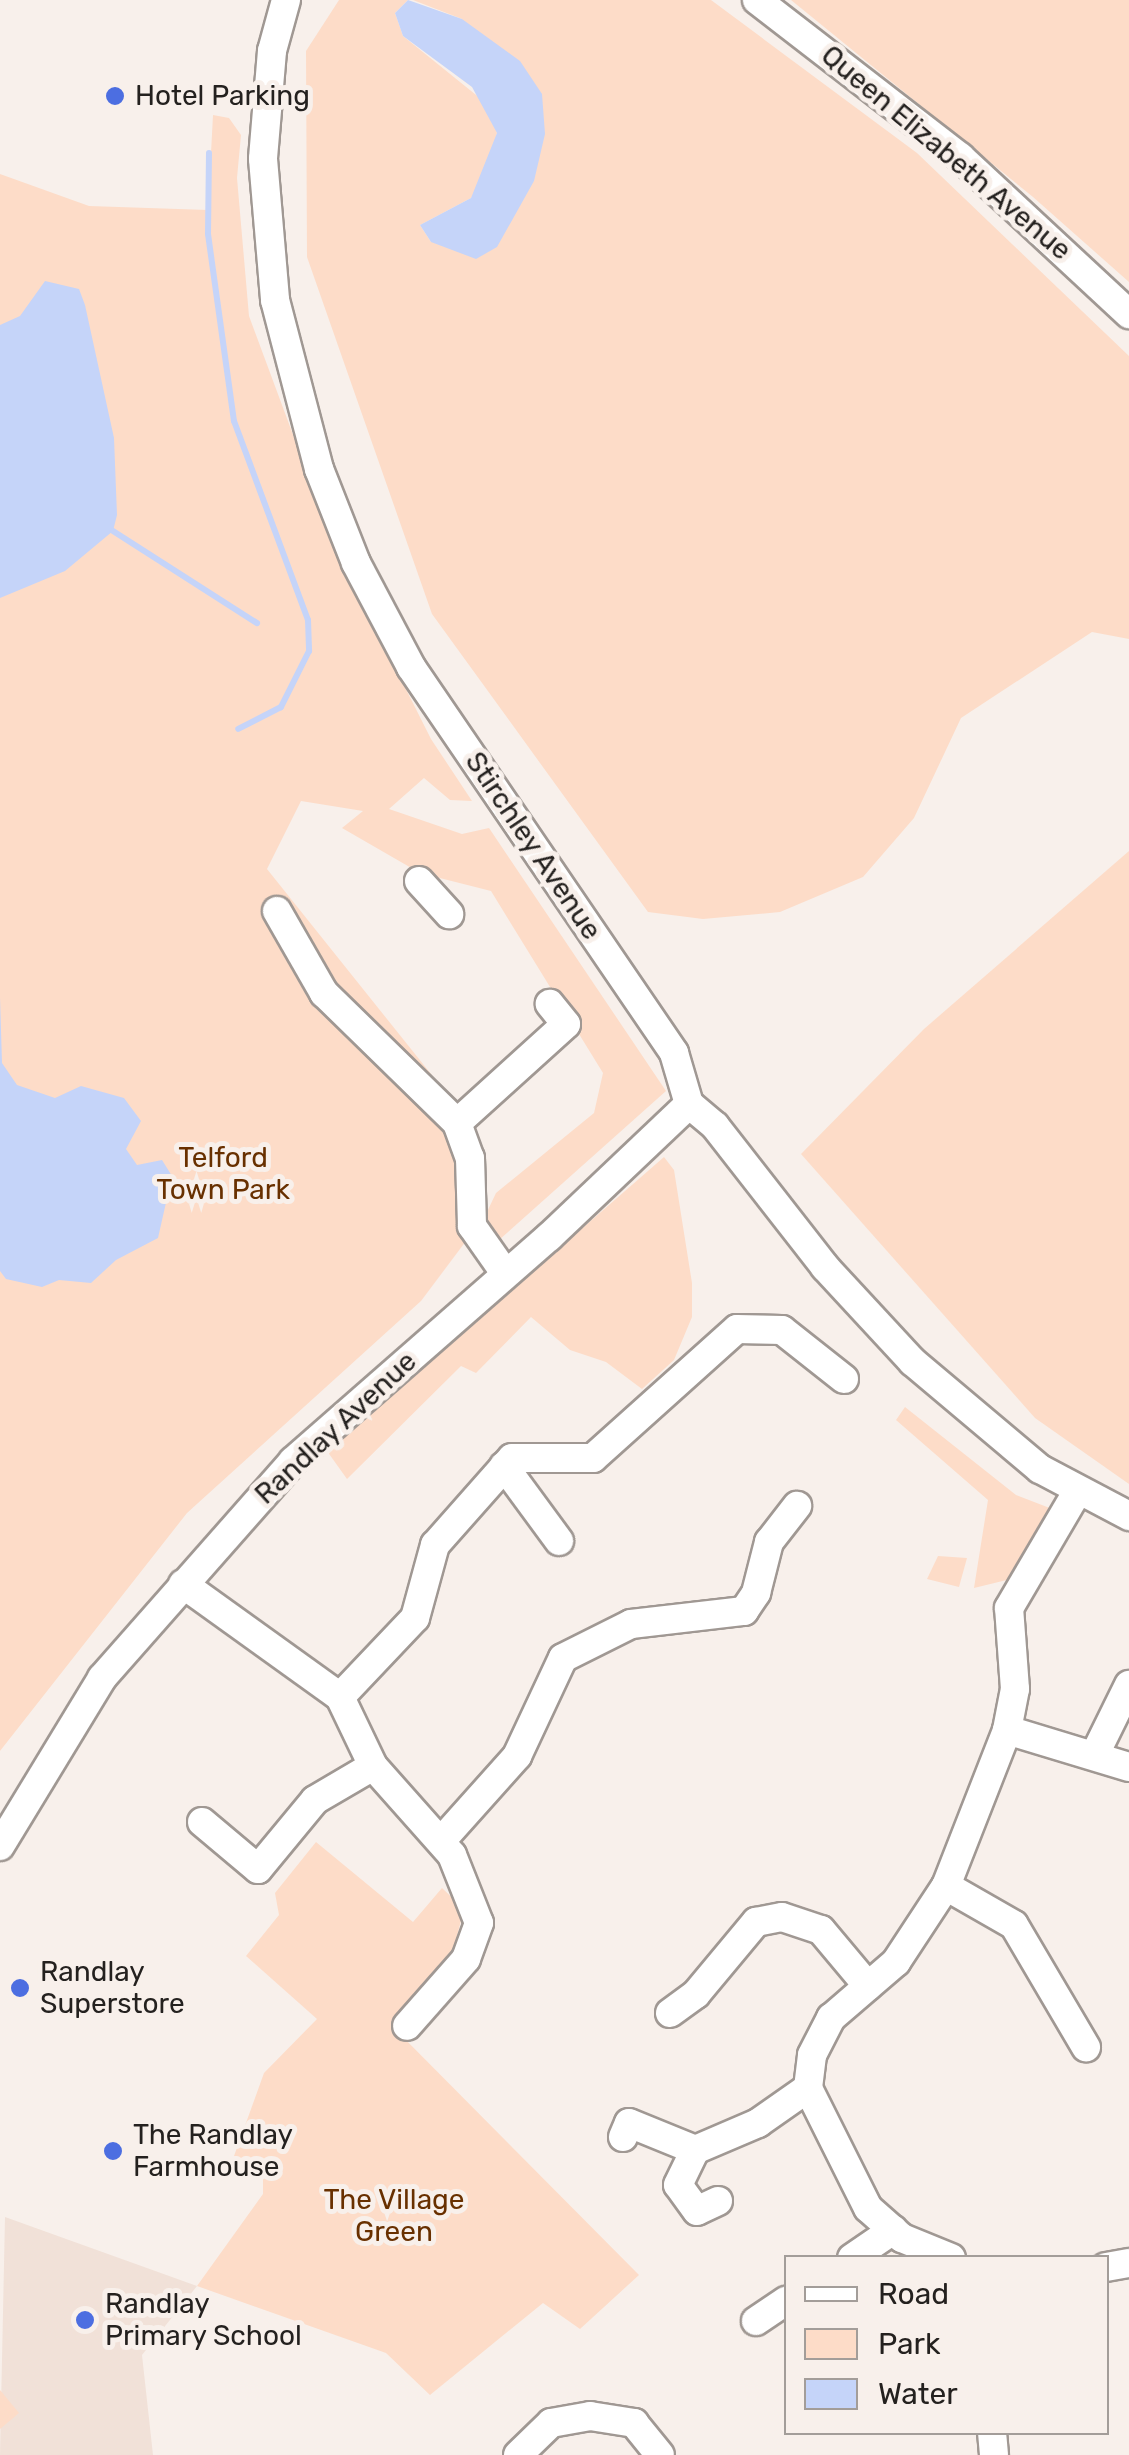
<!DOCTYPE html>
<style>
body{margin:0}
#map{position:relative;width:1129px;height:2455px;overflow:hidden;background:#f8f0eb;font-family:Rubik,sans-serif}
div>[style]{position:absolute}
.built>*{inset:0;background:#f1e1d8}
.green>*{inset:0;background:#fddcc8}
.water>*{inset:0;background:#c5d4f9}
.stream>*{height:6px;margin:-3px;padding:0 3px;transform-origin:3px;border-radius:3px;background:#c5d4f9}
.roads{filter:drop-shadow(2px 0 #a09893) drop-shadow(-2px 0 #a09893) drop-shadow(0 2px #a09893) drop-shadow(0 -2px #a09893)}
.minor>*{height:28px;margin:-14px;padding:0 14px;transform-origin:14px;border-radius:14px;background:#fff}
.dots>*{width:28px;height:28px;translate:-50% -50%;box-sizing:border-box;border:5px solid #f8f0eb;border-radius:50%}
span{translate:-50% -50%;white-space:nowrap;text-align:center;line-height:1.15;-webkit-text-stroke:10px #f8f0eb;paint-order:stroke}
.poi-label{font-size:28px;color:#24211f}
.left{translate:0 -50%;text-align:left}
.street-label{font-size:28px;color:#24211f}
.park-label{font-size:28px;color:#683000}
.legend{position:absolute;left:784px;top:2255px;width:325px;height:180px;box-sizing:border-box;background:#f8f0eb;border:2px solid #a39d99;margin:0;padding:12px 18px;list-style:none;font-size:30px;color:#24211f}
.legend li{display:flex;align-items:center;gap:20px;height:50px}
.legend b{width:50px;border:2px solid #a39d99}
</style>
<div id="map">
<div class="built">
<i style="clip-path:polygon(5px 2217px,197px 2286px,142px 2355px,153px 2455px,0 2455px)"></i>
</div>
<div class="green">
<i style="clip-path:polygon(339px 0,408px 0,395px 13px,403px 36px,486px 103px,497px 133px,485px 174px,471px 198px,420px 225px,431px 242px,534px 181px,462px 19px,413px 0,711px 0,917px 153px,1129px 356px,1129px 639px,1092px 632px,961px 718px,914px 818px,863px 877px,780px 912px,703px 919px,648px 912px,432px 614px,307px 257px,306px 51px)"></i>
<i style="clip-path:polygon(791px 0,1129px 0,1129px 282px,1033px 197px)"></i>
<i style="clip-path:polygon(213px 115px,229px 118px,241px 135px,237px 178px,249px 316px,335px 548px,431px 739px,472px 801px,450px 800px,424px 778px,389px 809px,462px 834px,489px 828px,666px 1091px,490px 1248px,477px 1233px,496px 1193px,594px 1113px,603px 1073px,491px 891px,420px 873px,342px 828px,363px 811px,301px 801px,267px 869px,459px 1109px,475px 1229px,421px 1301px,187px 1513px,0 1751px,0 174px,89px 206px,208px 210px)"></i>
<i style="clip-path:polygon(1129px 851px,1129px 1484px,1035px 1418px,801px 1154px,924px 1029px)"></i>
<i style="clip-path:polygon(664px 1157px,674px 1170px,692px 1283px,692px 1317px,674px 1360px,642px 1389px,606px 1362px,570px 1350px,531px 1317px,476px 1373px,461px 1366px,347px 1479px,327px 1451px)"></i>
<i style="clip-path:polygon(905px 1407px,1016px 1495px,1060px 1512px,1023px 1576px,974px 1588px,988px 1500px,896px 1420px)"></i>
<i style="clip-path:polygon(938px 1556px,967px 1558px,959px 1587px,927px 1579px)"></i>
<i style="clip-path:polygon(316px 1842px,413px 1922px,442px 1888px,464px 1909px,452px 1955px,391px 2025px,639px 2275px,580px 2329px,543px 2303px,430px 2395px,386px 2353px,197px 2286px,263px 2194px,263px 2178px,234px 2156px,264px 2073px,317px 2019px,246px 1956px,279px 1915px,275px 1893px)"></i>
<i style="clip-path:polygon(0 2390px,19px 2413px,0 2429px)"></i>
</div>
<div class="water">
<i style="clip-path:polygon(408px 0,462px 19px,520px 61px,542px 94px,545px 134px,534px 181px,497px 247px,476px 259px,431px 242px,420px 225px,471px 198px,497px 133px,472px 87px,403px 36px,395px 13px)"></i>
<i style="clip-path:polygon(45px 281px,79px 289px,85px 305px,114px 438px,117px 515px,113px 531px,65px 571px,0 598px,0 325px,20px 316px)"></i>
<i style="clip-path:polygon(0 997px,2px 1063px,17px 1085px,55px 1098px,81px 1086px,124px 1098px,141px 1121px,126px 1149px,137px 1165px,162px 1160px,172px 1176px,158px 1238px,116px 1260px,91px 1283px,59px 1280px,42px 1287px,6px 1279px,0 1271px)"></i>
</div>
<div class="stream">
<i style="left:209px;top:153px;width:81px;rotate:90.7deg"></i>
<i style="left:208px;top:234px;width:189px;rotate:82.1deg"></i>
<i style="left:234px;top:421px;width:212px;rotate:69.6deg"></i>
<i style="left:308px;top:620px;width:31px;rotate:88deg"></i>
<i style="left:309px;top:651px;width:63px;rotate:116.6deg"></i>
<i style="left:281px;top:707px;width:48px;rotate:152.9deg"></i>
<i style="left:113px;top:531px;width:171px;rotate:32.6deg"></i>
</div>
<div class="roads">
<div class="minor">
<i style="left:286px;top:0;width:53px;rotate:105.4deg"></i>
<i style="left:272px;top:51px;width:108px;rotate:94.8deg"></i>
<i style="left:263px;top:159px;width:142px;rotate:85.1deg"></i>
<i style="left:275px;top:300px;width:175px;rotate:75.4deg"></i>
<i style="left:319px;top:469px;width:101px;rotate:68.5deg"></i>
<i style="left:356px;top:563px;width:118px;rotate:62.1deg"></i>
<i style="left:411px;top:667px;width:467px;rotate:55.7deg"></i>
<i style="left:674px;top:1053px;width:53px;rotate:73.6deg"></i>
<i style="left:689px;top:1104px;width:34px;rotate:40deg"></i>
<i style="left:715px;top:1126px;width:179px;rotate:52deg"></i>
<i style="left:825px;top:1267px;width:129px;rotate:47.2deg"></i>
<i style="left:913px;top:1362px;width:166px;rotate:40.1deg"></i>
<i style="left:1040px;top:1469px;width:101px;rotate:27.8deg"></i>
<i style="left:757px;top:0;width:257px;rotate:37.7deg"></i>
<i style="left:960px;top:157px;width:231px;rotate:42.9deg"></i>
<i style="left:419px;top:881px;width:45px;rotate:47.7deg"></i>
<i style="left:277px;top:911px;width:95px;rotate:60.2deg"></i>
<i style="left:324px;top:993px;width:186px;rotate:44.3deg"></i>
<i style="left:457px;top:1123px;width:37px;rotate:70deg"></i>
<i style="left:470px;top:1158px;width:68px;rotate:88.3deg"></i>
<i style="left:472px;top:1226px;width:57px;rotate:54.9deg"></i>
<i style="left:457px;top:1123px;width:147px;rotate:-42.2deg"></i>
<i style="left:566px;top:1024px;width:26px;rotate:-129deg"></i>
<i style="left:504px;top:1466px;width:93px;rotate:53.7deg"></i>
<i style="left:183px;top:1584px;width:193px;rotate:35.7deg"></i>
<i style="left:340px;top:1697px;width:76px;rotate:64.4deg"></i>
<i style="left:373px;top:1766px;width:119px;rotate:48.4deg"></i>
<i style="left:452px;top:1855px;width:73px;rotate:68.3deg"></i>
<i style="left:479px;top:1923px;width:38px;rotate:110deg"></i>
<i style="left:466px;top:1959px;width:89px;rotate:131.4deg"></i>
<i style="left:340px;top:1697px;width:109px;rotate:-46.5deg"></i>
<i style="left:415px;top:1618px;width:76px;rotate:-74.7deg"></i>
<i style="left:435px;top:1545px;width:116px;rotate:-48.5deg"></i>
<i style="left:512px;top:1458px;width:81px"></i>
<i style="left:593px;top:1458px;width:193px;rotate:-41.9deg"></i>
<i style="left:737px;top:1329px;width:45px;rotate:1.3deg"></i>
<i style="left:782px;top:1330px;width:79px;rotate:38.3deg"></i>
<i style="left:1007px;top:1730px;width:127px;rotate:16.9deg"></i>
<i style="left:1096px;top:1752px;width:75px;rotate:-63.8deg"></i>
<i style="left:202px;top:1822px;width:73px;rotate:40deg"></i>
<i style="left:258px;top:1869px;width:89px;rotate:-50.4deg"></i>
<i style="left:315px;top:1800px;width:67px;rotate:-30.4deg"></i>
<i style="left:442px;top:1840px;width:113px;rotate:-48.2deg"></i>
<i style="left:517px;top:1756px;width:108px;rotate:-64.9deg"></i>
<i style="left:563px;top:1658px;width:76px;rotate:-26.6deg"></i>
<i style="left:631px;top:1624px;width:114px;rotate:-6.6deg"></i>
<i style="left:744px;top:1611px;width:22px;rotate:-56deg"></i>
<i style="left:756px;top:1593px;width:53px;rotate:-75.7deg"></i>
<i style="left:769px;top:1542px;width:46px;rotate:-52.1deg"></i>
<i style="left:0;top:1846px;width:197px;rotate:-58.7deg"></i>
<i style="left:102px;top:1678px;width:289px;rotate:-48.6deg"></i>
<i style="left:293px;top:1461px;width:340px;rotate:-41.2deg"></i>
<i style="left:549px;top:1237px;width:193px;rotate:-43.5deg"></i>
<i style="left:946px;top:1886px;width:78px;rotate:29.8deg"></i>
<i style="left:1014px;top:1925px;width:142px;rotate:59.5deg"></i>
<i style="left:670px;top:2013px;width:32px;rotate:-36deg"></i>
<i style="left:696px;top:1994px;width:94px;rotate:-50.2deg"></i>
<i style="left:756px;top:1922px;width:26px;rotate:-11deg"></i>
<i style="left:782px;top:1917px;width:41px;rotate:18.4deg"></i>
<i style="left:821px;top:1930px;width:73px;rotate:50deg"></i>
<i style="left:623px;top:2137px;width:15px;rotate:-67deg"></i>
<i style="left:629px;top:2123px;width:71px;rotate:22.2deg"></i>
<i style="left:718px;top:2201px;width:23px;rotate:155deg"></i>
<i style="left:697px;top:2211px;width:32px;rotate:-126deg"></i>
<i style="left:678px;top:2185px;width:39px;rotate:-64deg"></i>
<i style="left:695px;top:2150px;width:69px;rotate:-23.2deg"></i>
<i style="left:758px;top:2123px;width:61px;rotate:-35deg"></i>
<i style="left:852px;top:2258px;width:50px;rotate:-34.3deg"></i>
<i style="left:951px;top:2258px;width:53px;rotate:-157.8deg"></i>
<i style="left:902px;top:2238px;width:45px;rotate:-138.6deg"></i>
<i style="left:868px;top:2208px;width:134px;rotate:-116.6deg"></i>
<i style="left:808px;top:2088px;width:33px;rotate:-83deg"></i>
<i style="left:812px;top:2055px;width:42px;rotate:-62.8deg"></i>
<i style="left:831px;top:2018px;width:86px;rotate:-40.7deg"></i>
<i style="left:896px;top:1962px;width:91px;rotate:-56.7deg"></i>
<i style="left:946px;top:1886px;width:168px;rotate:-68.6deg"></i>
<i style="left:1007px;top:1730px;width:42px;rotate:-79deg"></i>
<i style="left:1015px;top:1689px;width:81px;rotate:-94.2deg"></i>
<i style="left:1009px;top:1608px;width:134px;rotate:-59.6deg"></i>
<i style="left:1106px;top:2267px;width:23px;rotate:-10deg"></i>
<i style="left:756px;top:2321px;width:36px;rotate:-34deg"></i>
<i style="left:992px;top:2432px;width:23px;rotate:85deg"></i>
<i style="left:518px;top:2455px;width:46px;rotate:-44.1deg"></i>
<i style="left:551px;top:2423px;width:40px;rotate:-10deg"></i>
<i style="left:590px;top:2416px;width:45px;rotate:9deg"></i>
<i style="left:634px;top:2423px;width:41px;rotate:50.9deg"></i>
</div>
</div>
<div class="dots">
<i style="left:115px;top:96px;background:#4c6ee1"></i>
<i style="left:20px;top:1988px;background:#4c6ee1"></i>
<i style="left:113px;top:2151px;background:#4c6ee1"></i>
<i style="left:85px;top:2320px;background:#4c6ee1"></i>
</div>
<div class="poi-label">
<span class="left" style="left:135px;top:96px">Hotel Parking</span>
<span class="left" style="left:40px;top:1988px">Randlay<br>Superstore</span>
<span class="left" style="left:133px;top:2151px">The Randlay<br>Farmhouse</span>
<span class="left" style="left:105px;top:2320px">Randlay<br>Primary School</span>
</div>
<div class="street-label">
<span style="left:946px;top:153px;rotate:40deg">Queen Elizabeth Avenue</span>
<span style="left:533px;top:846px;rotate:56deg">Stirchley Avenue</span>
<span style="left:336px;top:1428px;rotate:-43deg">Randlay Avenue</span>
</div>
<div class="park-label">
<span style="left:223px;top:1174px">Telford<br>Town Park</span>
<span style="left:394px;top:2216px">The Village<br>Green</span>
</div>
<ul class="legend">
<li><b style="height:12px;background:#fff"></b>Road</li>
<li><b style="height:28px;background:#fddcc8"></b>Park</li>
<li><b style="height:28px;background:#c5d4f9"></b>Water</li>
</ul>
</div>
